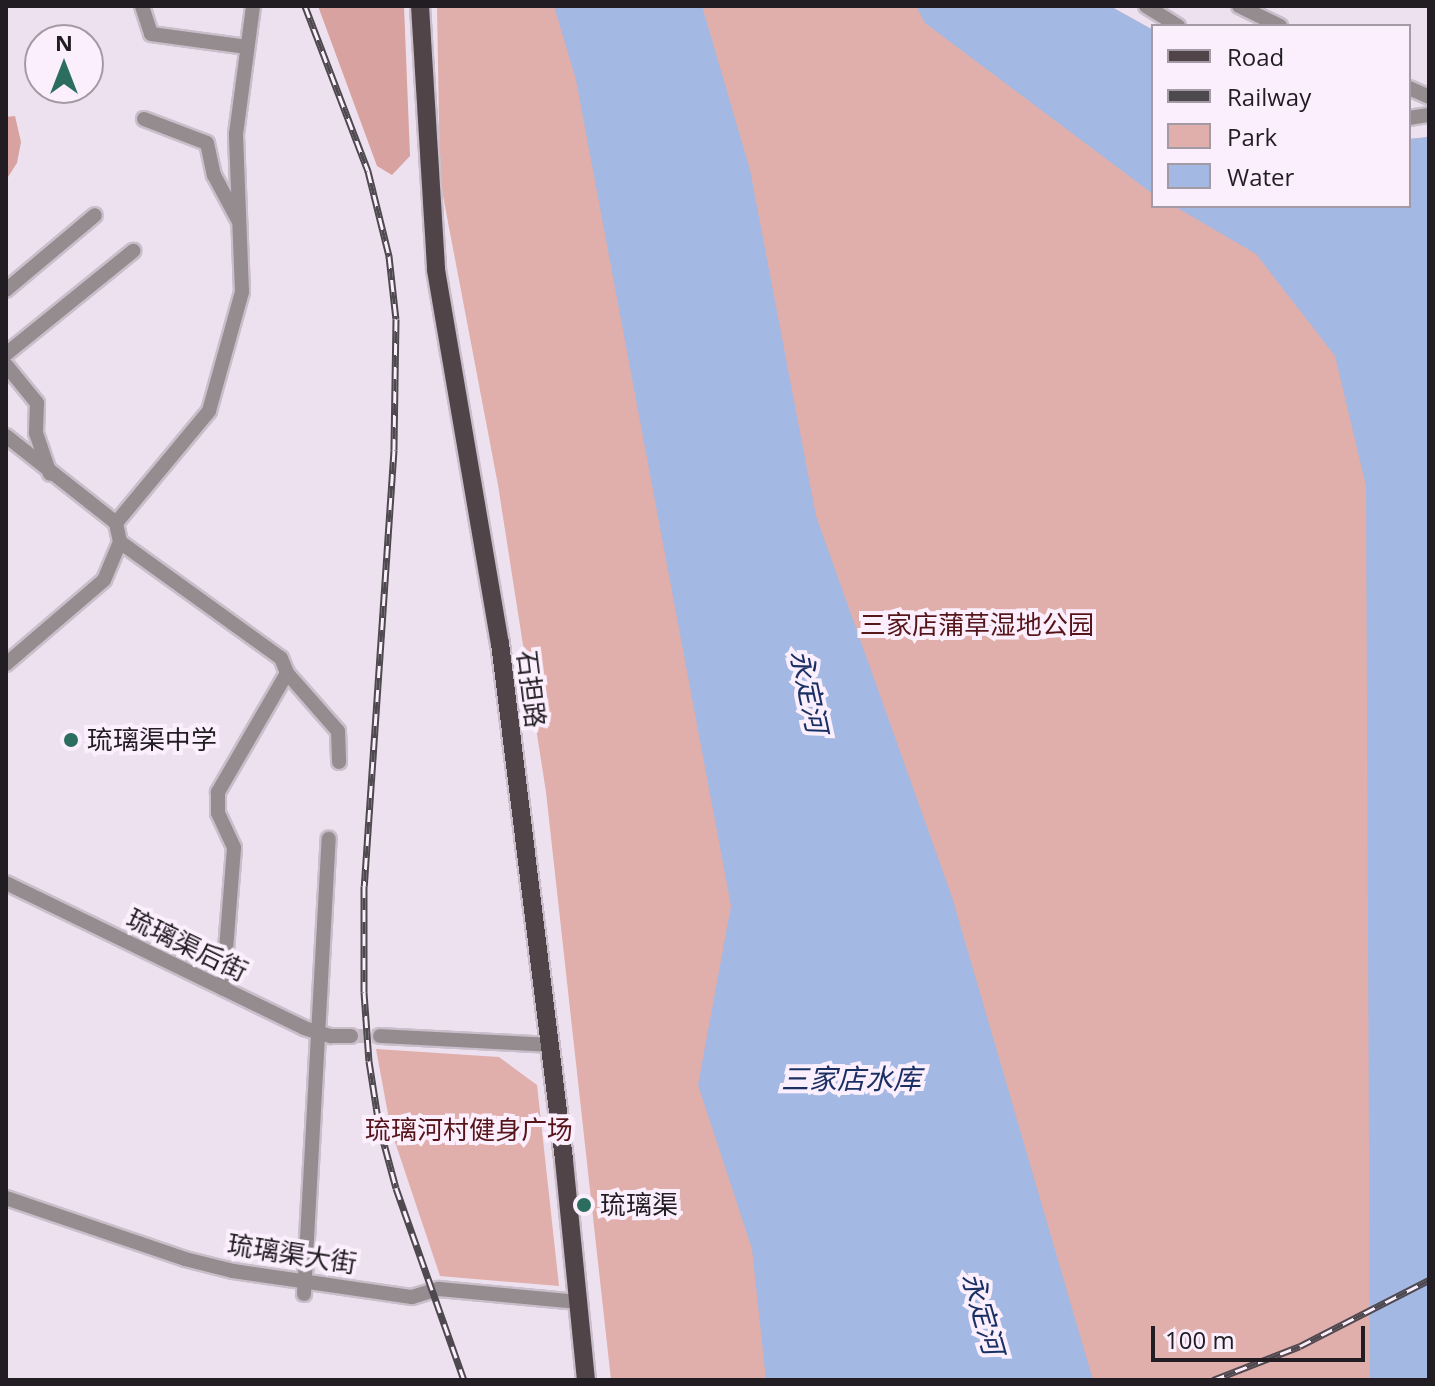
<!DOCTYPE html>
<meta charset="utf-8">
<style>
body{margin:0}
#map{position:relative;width:1435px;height:1386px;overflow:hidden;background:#eee1ef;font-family:"Open Sans","Noto Sans SC",sans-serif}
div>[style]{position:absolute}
.green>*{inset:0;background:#e0aeab}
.forest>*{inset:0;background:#d7a29f}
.water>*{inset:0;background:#a3b8e2}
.minor-tunnel>*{height:14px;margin-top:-7px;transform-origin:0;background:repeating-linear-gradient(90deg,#c5bac6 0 14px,transparent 0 21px)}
.roads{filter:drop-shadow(2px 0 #c9beca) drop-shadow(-2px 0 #c9beca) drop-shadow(0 2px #c9beca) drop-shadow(0 -2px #c9beca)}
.minor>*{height:14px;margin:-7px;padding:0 7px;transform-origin:7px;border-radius:7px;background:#948c8f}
.major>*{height:18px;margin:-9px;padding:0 9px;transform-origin:9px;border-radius:9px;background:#514449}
.rail>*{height:7px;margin-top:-3.5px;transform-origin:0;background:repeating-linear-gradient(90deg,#fbeefd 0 12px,#4e484f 0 24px);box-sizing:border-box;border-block:2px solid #4e484f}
.dots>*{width:22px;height:22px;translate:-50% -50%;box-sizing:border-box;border:4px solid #fbeefd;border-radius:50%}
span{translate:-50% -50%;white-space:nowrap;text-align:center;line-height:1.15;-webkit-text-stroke:8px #fbeefd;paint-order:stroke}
.park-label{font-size:26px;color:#561619}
.street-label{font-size:26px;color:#211d22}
.poi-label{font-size:26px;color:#211d22}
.left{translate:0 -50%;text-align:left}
.water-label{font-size:28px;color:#1a3063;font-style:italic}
.frame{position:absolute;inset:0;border:8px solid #211d22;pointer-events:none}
.legend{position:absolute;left:1151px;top:24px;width:260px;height:184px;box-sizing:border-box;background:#fbeefd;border:2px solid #a49aa5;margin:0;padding:10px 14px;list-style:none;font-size:24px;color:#211d22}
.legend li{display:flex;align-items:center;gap:16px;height:40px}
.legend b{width:40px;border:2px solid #a49aa5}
.north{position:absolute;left:24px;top:24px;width:80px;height:80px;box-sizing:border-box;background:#fbeefd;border:2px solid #a49aa5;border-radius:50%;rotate:0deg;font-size:22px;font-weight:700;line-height:32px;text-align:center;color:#211d22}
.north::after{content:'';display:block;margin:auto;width:28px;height:36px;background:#2b6d5e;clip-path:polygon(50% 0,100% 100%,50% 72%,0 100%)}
.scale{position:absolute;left:1151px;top:1326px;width:214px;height:36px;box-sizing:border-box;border:4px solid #211d22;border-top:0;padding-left:10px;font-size:24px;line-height:28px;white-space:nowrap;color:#211d22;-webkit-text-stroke:6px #fbeefd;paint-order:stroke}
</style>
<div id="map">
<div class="green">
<i style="clip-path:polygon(437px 6px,1110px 6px,1153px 30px,1153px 206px,1409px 206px,1409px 139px,1429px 137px,1429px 1380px,611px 1380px,546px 792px,498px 485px,440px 180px)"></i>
<i style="clip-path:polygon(376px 1049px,499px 1057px,537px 1085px,559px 1286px,440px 1276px,391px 1130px)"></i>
</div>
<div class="forest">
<i style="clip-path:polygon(318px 6px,404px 6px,410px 156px,392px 175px,377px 166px)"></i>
<i style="clip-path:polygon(15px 116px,21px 142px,17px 163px,6px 180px,6px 117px)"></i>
</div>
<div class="water">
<i style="clip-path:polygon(554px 6px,702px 6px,750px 170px,816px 516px,952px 897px,1093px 1380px,766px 1380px,752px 1249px,698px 1085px,731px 906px,576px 80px)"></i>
<i style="clip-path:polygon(916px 6px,1110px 6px,1153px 30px,1153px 194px,925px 23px)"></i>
<i style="clip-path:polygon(1429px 137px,1429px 1380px,1370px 1380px,1366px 486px,1335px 356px,1256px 254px,1174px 206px,1409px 206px,1409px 139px)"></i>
</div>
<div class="minor-tunnel">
<i style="left:351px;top:1036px;width:29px"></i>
</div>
<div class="roads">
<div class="minor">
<i style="left:142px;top:6px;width:29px;rotate:72deg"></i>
<i style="left:151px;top:34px;width:97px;rotate:7.7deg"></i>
<i style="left:1146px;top:6px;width:38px;rotate:32deg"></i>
<i style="left:1239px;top:6px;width:46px;rotate:26deg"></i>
<i style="left:1409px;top:88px;width:22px;rotate:24deg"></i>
<i style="left:1409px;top:118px;width:20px;rotate:-9deg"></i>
<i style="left:144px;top:119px;width:67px;rotate:20.9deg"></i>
<i style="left:207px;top:143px;width:33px;rotate:78deg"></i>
<i style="left:214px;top:175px;width:51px;rotate:61.9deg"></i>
<i style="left:6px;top:290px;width:116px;rotate:-40.1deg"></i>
<i style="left:6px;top:354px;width:164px;rotate:-39deg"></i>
<i style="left:6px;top:365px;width:49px;rotate:50.8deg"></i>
<i style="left:37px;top:403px;width:30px;rotate:92deg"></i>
<i style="left:36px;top:433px;width:43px;rotate:71.1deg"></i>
<i style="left:6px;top:436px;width:140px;rotate:38.3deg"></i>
<i style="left:116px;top:523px;width:19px;rotate:78deg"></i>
<i style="left:120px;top:542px;width:41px;rotate:112.8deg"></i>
<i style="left:104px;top:580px;width:129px;rotate:139.4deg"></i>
<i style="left:116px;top:523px;width:146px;rotate:-50.3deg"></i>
<i style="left:209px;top:411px;width:123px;rotate:-74.5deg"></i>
<i style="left:242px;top:292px;width:158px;rotate:-92.2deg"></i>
<i style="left:236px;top:134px;width:129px;rotate:-82.4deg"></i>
<i style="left:120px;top:542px;width:198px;rotate:35.8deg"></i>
<i style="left:281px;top:658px;width:16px;rotate:68deg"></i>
<i style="left:287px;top:673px;width:138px;rotate:120.1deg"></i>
<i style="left:218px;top:792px;width:21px;rotate:90deg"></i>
<i style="left:218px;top:813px;width:38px;rotate:65deg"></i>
<i style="left:234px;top:848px;width:141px;rotate:94.5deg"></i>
<i style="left:287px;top:673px;width:77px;rotate:48.7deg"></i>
<i style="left:338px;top:731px;width:31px;rotate:88deg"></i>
<i style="left:6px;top:883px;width:331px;rotate:25.9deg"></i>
<i style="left:304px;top:1028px;width:28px;rotate:17deg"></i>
<i style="left:331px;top:1036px;width:20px"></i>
<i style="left:380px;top:1036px;width:170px;rotate:3deg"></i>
<i style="left:6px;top:1198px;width:189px;rotate:18.8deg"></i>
<i style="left:185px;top:1259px;width:49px;rotate:14deg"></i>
<i style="left:233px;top:1271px;width:181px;rotate:8.3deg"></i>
<i style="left:412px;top:1297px;width:28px;rotate:-17deg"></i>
<i style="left:439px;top:1289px;width:140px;rotate:5.3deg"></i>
<i style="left:304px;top:1294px;width:456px;rotate:-86.9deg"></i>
</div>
<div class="major">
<i style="left:420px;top:6px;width:264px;rotate:86.5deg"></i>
<i style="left:436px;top:270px;width:378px;rotate:80.3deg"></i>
<i style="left:500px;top:643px;width:521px;rotate:82.94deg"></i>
<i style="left:564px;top:1160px;width:221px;rotate:84.3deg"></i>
</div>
</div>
<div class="rail">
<i style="left:305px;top:6px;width:177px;rotate:69.1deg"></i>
<i style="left:368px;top:171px;width:88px;rotate:76.1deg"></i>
<i style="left:389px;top:256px;width:63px;rotate:83.7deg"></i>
<i style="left:396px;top:319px;width:131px;rotate:90.9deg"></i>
<i style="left:394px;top:450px;width:437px;rotate:93.9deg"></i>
<i style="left:364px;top:886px;width:106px;rotate:90deg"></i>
<i style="left:364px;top:992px;width:69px;rotate:85.9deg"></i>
<i style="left:369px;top:1061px;width:65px;rotate:81.1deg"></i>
<i style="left:379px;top:1125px;width:65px;rotate:74.9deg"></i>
<i style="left:396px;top:1188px;width:204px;rotate:70.5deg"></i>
<i style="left:1213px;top:1380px;width:93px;rotate:-21.3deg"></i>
<i style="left:1300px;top:1346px;width:145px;rotate:-27.1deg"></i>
</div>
<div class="dots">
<i style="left:71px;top:740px;background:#2b6d5e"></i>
<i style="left:584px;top:1205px;background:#2b6d5e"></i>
</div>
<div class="park-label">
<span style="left:977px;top:625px">三家店蒲草湿地公园</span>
<span style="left:469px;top:1130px">琉璃河村健身广场</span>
</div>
<div class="street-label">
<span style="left:531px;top:689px;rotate:83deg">石担路</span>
<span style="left:187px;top:945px;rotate:26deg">琉璃渠后街</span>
<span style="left:292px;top:1254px;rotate:9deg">琉璃渠大街</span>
</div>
<div class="poi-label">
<span class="left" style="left:87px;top:740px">琉璃渠中学</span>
<span class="left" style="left:600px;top:1205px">琉璃渠</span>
</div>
<div class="water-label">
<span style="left:810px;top:691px;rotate:78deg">永定河</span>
<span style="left:851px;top:1078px">三家店水库</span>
<span style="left:984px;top:1313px;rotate:74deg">永定河</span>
</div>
<div class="frame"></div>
<ul class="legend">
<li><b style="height:10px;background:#514449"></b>Road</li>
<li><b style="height:10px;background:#4e484f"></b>Railway</li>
<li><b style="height:22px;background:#e0aeab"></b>Park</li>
<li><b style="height:22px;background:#a3b8e2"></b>Water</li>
</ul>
<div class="north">N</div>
<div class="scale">100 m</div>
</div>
